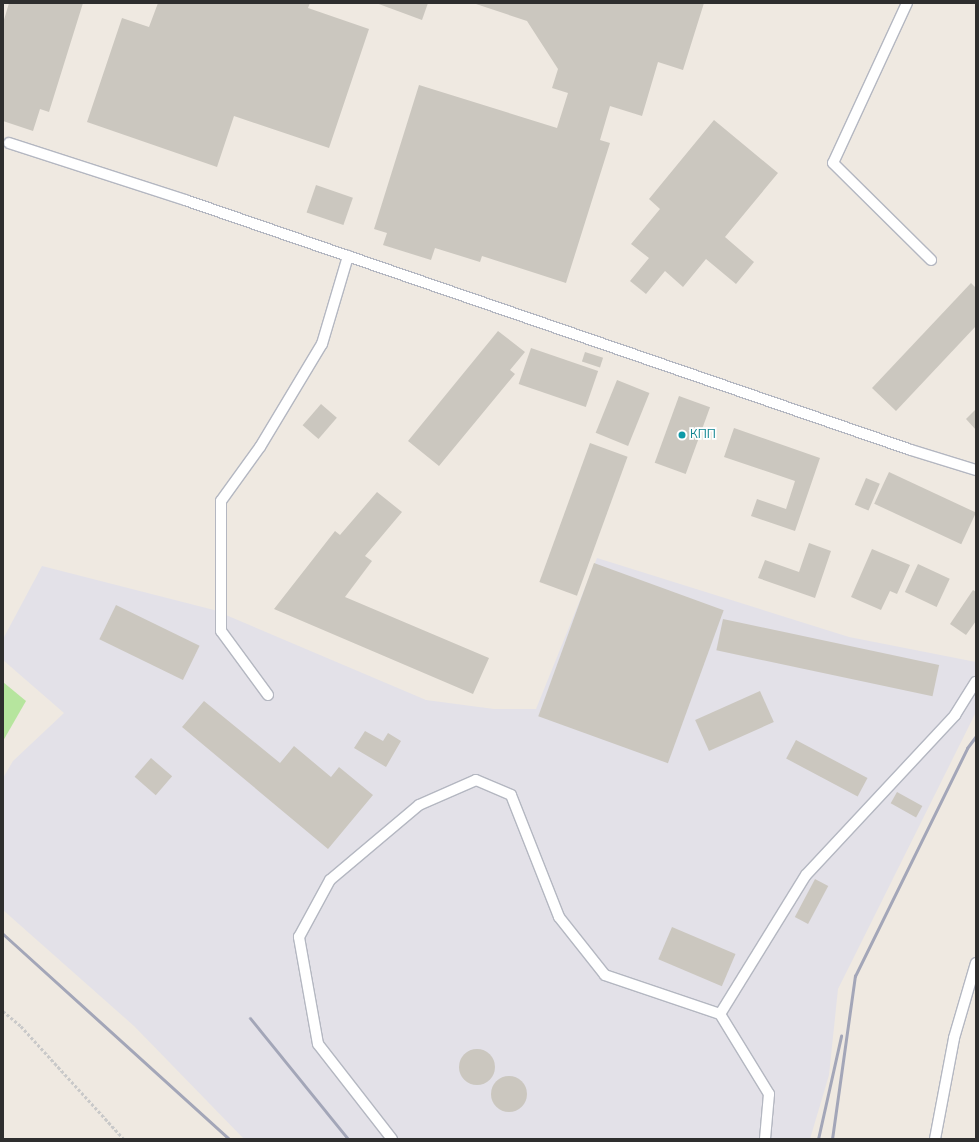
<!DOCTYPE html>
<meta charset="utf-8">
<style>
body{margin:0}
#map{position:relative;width:979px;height:1142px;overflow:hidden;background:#efe9e1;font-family:"Nunito Sans",sans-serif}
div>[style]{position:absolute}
.industrial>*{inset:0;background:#e3e1e8}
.green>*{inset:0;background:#b6e59e}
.building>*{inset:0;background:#cbc7bf;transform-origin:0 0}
.round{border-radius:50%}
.path>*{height:2.5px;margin-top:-1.25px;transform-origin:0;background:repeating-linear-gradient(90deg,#c9c9c9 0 3px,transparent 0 5px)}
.roads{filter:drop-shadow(1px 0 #b4b7c1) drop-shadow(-1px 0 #b4b7c1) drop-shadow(0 1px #b4b7c1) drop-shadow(0 -1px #b4b7c1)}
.service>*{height:10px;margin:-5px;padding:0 5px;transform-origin:5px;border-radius:5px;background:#fff}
.rail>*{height:3px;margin:-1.5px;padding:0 1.5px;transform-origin:1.5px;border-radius:1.5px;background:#a3a6b8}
.dots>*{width:11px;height:11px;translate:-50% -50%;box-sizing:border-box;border:2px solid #fff;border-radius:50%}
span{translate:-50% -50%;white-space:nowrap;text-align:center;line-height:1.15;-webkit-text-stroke:3.5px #fff;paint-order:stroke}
.culture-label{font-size:12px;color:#0d838f}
.left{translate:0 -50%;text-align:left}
.frame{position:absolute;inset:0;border:4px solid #2e2e2e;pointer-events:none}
</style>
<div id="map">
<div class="industrial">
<i style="clip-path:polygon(597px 558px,849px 637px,976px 662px,976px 712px,838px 989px,829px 1075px,810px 1139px,244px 1139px,134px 1026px,3px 910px,3px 778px,13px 761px,64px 713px,3px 660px,3px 639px,42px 566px,214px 610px,426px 700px,494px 709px,536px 709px)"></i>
</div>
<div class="green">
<i style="clip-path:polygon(3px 682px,26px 701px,3px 741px)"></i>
</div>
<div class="building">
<i style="clip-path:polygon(9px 3px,83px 3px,49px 112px,40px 109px,33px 131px,3px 121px,3px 23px)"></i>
<i style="clip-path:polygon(158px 3px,310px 3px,308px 8px,369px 29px,329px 148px,234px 116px,217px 167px,87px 122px,122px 18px,149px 27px)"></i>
<i style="clip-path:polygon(376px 3px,428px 3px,422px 20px)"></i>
<i style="clip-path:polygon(473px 3px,704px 3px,683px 70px,658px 62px,642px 116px,610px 106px,600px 140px,610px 143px,566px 283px,482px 256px,480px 262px,435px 248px,431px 260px,383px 245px,387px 233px,374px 229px,419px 85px,557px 128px,568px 93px,552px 88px,558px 69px,527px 21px)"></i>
<i style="clip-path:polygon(714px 120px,778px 173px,725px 237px,754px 262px,736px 284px,706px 259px,683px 287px,665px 271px,646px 294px,630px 281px,649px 258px,631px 244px,660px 209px,649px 199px)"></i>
<i style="left:316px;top:185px;width:39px;height:29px;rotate:19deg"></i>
<i style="clip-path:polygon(971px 283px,976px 288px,976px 326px,896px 411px,872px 388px)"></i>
<i style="clip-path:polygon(498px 331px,525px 352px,510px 370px,515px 374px,439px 466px,408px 441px)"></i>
<i style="left:531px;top:348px;width:71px;height:38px;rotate:19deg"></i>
<i style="left:585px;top:352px;width:19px;height:10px;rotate:18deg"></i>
<i style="left:617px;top:380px;width:35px;height:57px;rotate:22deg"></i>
<i style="left:679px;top:396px;width:33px;height:71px;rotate:20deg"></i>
<i style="left:321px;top:404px;width:21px;height:28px;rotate:41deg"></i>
<i style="clip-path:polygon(976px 409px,976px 430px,966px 419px)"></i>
<i style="clip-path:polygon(734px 428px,820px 458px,795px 531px,751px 516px,757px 499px,786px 509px,795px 481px,724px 457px)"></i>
<i style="left:590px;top:443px;width:40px;height:148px;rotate:20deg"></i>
<i style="left:889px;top:472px;width:96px;height:35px;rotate:25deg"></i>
<i style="left:866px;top:478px;width:15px;height:29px;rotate:23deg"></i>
<i style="clip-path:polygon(377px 492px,402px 512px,365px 556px,372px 561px,345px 597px,489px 658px,473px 694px,274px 609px,335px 531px,340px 535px)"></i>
<i style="clip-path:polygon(809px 543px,831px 551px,815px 598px,758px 578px,765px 560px,799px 572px)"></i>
<i style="clip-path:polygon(872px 549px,910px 565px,897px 594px,890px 591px,881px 610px,851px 597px)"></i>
<i style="left:594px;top:563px;width:138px;height:163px;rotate:20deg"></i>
<i style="left:918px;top:564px;width:35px;height:31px;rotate:25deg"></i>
<i style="clip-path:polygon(973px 590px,976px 592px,976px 621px,966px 635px,950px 624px)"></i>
<i style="left:116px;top:605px;width:93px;height:38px;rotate:26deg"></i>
<i style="left:723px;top:619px;width:221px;height:32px;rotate:12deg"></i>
<i style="left:760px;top:691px;width:34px;height:71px;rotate:66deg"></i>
<i style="clip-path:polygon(204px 701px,280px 763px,294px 746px,331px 777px,339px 767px,373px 795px,328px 849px,182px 727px)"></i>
<i style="clip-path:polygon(365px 731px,383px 741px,388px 733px,401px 741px,386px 767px,354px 748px)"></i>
<i style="left:796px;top:740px;width:81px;height:21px;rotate:28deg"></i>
<i style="left:151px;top:758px;width:28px;height:25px;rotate:41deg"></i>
<i style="left:897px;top:792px;width:29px;height:13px;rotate:29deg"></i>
<i style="left:815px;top:879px;width:15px;height:43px;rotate:28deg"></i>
<i style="left:672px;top:927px;width:69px;height:35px;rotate:23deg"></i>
<i class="round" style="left:459px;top:1049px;width:36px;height:36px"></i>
<i class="round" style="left:491px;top:1076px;width:36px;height:36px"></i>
</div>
<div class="path">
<i style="left:3px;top:1011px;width:23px;rotate:40deg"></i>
<i style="left:21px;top:1026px;width:153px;rotate:47.7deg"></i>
</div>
<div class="roads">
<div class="service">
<i style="left:907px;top:3px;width:176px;rotate:114.8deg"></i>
<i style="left:833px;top:163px;width:138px;rotate:44.7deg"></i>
<i style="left:9px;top:143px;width:185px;rotate:17.9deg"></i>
<i style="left:185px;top:200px;width:768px;rotate:19deg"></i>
<i style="left:911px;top:450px;width:68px;rotate:17.1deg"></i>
<i style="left:268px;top:695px;width:79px;rotate:-126.3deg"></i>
<i style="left:221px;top:631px;width:130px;rotate:-90deg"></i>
<i style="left:221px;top:501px;width:67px;rotate:-54.2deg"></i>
<i style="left:260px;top:447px;width:120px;rotate:-59deg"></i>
<i style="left:322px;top:344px;width:92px;rotate:-73.5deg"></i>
<i style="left:720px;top:1014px;width:94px;rotate:58.5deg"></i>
<i style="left:769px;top:1094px;width:45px;rotate:95.1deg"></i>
<i style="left:392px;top:1139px;width:120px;rotate:-127.9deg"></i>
<i style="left:318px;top:1044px;width:109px;rotate:-100.1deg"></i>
<i style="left:299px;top:937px;width:65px;rotate:-61.5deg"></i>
<i style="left:330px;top:880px;width:116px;rotate:-40.1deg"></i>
<i style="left:419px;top:805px;width:62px;rotate:-23.7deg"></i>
<i style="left:476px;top:780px;width:38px;rotate:23deg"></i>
<i style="left:511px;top:795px;width:131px;rotate:68.5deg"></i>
<i style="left:559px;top:917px;width:74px;rotate:51.6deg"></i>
<i style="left:605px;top:975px;width:121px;rotate:18.7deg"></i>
<i style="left:720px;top:1014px;width:163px;rotate:-58.3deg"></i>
<i style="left:806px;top:875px;width:219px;rotate:-47deg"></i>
<i style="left:955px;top:715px;width:39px;rotate:-58deg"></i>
<i style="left:935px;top:1139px;width:103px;rotate:-79.3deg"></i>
<i style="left:954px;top:1038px;width:78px;rotate:-73.7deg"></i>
</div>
</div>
<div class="rail">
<i style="left:3px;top:934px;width:305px;rotate:42.2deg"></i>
<i style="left:250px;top:1018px;width:156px;rotate:51deg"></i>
<i style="left:818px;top:1139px;width:106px;rotate:-77.4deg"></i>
<i style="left:832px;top:1139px;width:165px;rotate:-82deg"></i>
<i style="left:855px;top:976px;width:254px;rotate:-63.8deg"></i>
<i style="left:967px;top:748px;width:15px;rotate:-53deg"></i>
</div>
<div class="dots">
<i style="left:682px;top:435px;background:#0f9aa8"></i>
</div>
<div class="culture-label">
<span class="left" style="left:690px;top:435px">КПП</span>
</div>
<div class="frame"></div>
</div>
